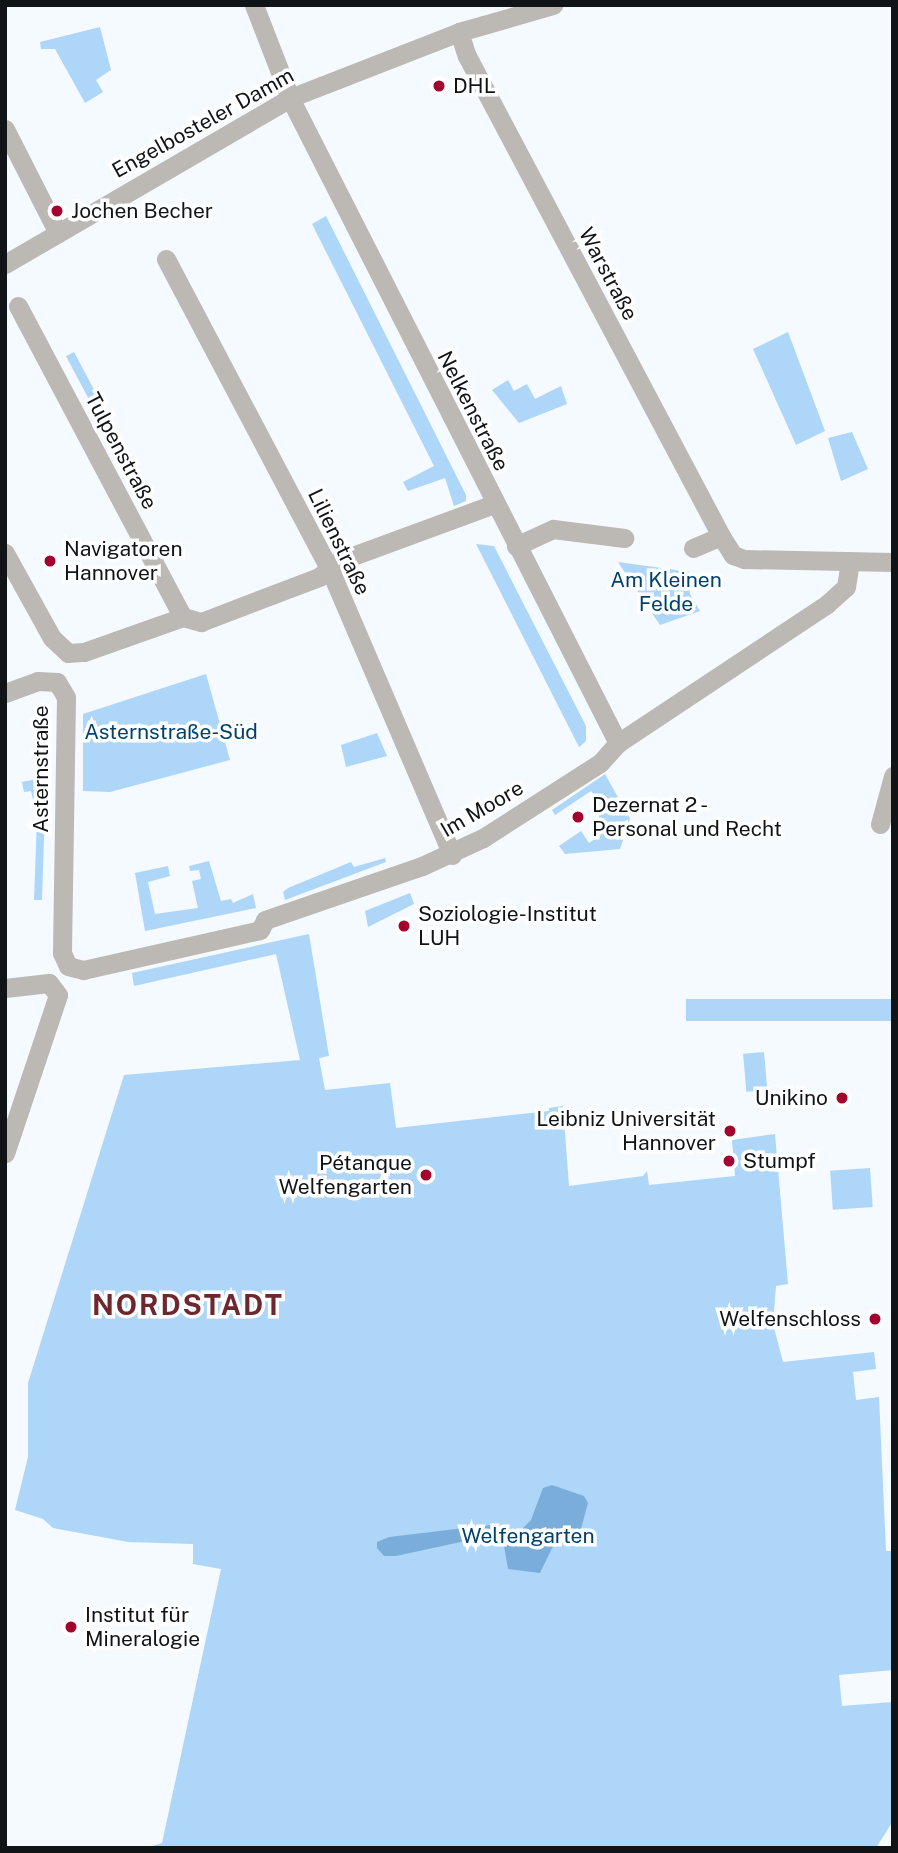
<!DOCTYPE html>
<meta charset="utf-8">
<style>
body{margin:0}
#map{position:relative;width:898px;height:1853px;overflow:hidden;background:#f4faff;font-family:"Public Sans",sans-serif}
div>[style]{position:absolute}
.green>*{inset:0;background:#add6f9;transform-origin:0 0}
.water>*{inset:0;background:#7aadda}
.minor>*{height:19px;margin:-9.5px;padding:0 9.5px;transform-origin:9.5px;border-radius:9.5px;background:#bcb8b4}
.dots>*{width:19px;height:19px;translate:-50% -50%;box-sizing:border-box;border:4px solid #fff;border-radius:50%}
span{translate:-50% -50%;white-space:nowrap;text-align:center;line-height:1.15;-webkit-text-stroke:7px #fff;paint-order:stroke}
.poi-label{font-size:21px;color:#111417}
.left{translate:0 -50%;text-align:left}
.right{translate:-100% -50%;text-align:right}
.street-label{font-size:21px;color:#111417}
.park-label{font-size:21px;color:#00426b}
.district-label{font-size:28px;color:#6e272e;font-weight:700;letter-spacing:2px}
.frame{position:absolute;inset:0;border:7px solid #111417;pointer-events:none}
</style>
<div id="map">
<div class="green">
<i style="clip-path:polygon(100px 27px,111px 70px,96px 80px,103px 92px,85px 103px,55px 49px,41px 49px,40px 42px)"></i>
<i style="clip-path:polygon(326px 216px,466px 495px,466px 501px,454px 506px,445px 478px,408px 491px,403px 482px,434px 466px,312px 224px)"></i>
<i style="clip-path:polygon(788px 332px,825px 431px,796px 445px,753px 349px)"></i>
<i style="left:74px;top:352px;width:154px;height:9px;rotate:62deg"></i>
<i style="clip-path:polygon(508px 380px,514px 391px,527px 384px,535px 399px,561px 386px,567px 404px,519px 423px,492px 390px)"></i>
<i style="clip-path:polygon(852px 432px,868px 469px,841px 481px,828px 438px)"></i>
<i style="clip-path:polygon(476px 544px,494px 546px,586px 726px,586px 741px,579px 747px)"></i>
<i style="clip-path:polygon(618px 562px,690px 572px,690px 594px,700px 611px,660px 625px)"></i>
<i style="clip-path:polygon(206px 674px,230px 760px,110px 792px,83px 791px,83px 714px)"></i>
<i style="clip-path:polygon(377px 733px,387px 756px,346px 767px,341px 745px)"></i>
<i style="clip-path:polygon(605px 774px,630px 819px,620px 849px,565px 854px,559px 846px,581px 831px,589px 843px,601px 835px,595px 822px,599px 818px,599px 802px,591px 791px,555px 815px,552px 810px)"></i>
<i style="clip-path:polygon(46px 777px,42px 900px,34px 900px,37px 819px,31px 791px,24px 792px,22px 782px)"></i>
<i style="clip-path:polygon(385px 858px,386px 862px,285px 900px,283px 892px,288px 888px,351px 862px,354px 867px)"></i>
<i style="clip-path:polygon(209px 861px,221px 901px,231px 899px,233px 903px,253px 894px,256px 908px,145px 931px,135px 873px,168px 866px,170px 876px,148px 882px,155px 914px,198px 908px,192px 881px,201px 879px,199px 870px,190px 871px,189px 866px)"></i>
<i style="clip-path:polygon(410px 893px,414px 904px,368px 927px,365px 911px)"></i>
<i style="clip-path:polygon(309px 934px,329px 1056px,319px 1058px,325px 1090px,390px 1083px,396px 1128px,549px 1111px,549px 1108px,563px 1106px,569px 1186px,643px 1176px,647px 1171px,649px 1185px,735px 1176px,732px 1140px,775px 1134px,788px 1284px,776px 1286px,773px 1324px,783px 1362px,874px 1352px,876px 1369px,853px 1372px,856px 1400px,879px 1397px,886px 1551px,891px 1551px,893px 1572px,893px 1670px,839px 1675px,842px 1706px,893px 1702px,893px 1821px,876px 1848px,147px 1848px,162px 1843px,221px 1569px,193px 1564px,193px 1544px,128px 1542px,53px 1528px,43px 1519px,15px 1510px,28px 1457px,28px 1383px,124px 1075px,300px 1060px,276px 954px,134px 986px,132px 973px)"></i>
<i style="left:893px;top:999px;width:22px;height:207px;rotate:90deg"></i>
<i style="left:764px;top:1052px;width:38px;height:21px;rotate:85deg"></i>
<i style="left:870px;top:1168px;width:39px;height:40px;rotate:86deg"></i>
</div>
<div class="water">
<i style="clip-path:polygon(552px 1485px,584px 1496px,588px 1503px,581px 1529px,557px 1538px,540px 1573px,508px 1569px,503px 1540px,493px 1535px,396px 1556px,384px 1556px,377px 1548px,377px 1542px,389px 1537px,490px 1525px,521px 1530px,531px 1520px,543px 1488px)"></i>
</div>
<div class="minor">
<i style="left:254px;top:5px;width:100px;rotate:68.8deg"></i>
<i style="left:290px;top:98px;width:724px;rotate:63.05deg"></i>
<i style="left:459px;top:32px;width:25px;rotate:72deg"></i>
<i style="left:467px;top:56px;width:543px;rotate:62.11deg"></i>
<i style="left:5px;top:129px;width:117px;rotate:63deg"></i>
<i style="left:166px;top:259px;width:352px;rotate:62.2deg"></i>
<i style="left:330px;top:570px;width:310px;rotate:66.8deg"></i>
<i style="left:5px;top:264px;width:330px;rotate:-30.2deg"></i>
<i style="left:290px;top:98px;width:181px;rotate:-21.3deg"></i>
<i style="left:459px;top:32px;width:98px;rotate:-16deg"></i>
<i style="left:18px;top:306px;width:352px;rotate:62.1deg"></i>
<i style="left:516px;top:546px;width:41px;rotate:-24.7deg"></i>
<i style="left:553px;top:529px;width:72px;rotate:7.2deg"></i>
<i style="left:693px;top:548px;width:30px;rotate:-23deg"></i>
<i style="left:721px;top:536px;width:22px;rotate:58deg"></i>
<i style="left:733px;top:555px;width:12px;rotate:20deg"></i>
<i style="left:744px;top:559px;width:149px;rotate:1.2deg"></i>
<i style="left:5px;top:553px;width:97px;rotate:61.1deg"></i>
<i style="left:52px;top:638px;width:22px;rotate:43deg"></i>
<i style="left:68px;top:653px;width:16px;rotate:-4deg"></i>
<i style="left:84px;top:652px;width:105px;rotate:-19.5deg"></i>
<i style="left:183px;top:617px;width:19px;rotate:16deg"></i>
<i style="left:201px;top:622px;width:126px;rotate:-20.9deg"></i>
<i style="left:319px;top:577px;width:26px;rotate:-39deg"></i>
<i style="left:339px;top:561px;width:165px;rotate:-20.2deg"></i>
<i style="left:57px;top:682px;width:17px;rotate:59deg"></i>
<i style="left:66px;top:697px;width:256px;rotate:90.9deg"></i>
<i style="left:62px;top:953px;width:14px;rotate:65deg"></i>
<i style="left:68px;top:966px;width:16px;rotate:15deg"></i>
<i style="left:83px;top:970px;width:181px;rotate:-12.7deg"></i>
<i style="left:260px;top:930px;width:11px;rotate:-63deg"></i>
<i style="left:265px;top:920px;width:166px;rotate:-19deg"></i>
<i style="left:422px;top:866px;width:67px;rotate:-24.7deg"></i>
<i style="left:483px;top:838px;width:139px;rotate:-32.7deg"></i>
<i style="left:600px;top:763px;width:27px;rotate:-48deg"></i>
<i style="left:618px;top:743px;width:251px;rotate:-33.6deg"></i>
<i style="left:827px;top:604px;width:25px;rotate:-42deg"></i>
<i style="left:846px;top:587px;width:26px;rotate:-81deg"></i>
<i style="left:5px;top:693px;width:35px;rotate:-20deg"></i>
<i style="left:38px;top:681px;width:19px;rotate:3deg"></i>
<i style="left:880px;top:824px;width:50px;rotate:-74.8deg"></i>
<i style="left:5px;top:988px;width:44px;rotate:-6.5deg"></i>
<i style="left:49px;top:983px;width:15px;rotate:53deg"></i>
<i style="left:58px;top:995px;width:167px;rotate:108.5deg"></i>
</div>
<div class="dots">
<i style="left:439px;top:86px;background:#a2022d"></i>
<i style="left:57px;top:211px;background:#a2022d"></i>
<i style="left:50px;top:561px;background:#a2022d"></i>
<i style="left:578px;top:817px;background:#a2022d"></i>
<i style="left:404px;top:926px;background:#a2022d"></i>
<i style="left:842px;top:1098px;background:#a2022d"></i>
<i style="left:730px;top:1131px;background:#a2022d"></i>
<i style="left:729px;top:1161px;background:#a2022d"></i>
<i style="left:426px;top:1175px;background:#a2022d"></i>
<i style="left:875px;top:1319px;background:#a2022d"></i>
<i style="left:71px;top:1627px;background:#a2022d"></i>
</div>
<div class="poi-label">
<span class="left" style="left:453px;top:86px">DHL</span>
<span class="left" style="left:71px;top:211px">Jochen Becher</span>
<span class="left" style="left:64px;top:561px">Navigatoren<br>Hannover</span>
<span class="left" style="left:592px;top:817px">Dezernat 2 -<br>Personal und Recht</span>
<span class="left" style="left:418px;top:926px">Soziologie-Institut<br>LUH</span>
<span class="right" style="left:828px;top:1098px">Unikino</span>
<span class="right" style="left:716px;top:1131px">Leibniz Universität<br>Hannover</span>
<span class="left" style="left:743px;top:1161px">Stumpf</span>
<span class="right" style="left:412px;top:1175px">Pétanque<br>Welfengarten</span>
<span class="right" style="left:861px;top:1319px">Welfenschloss</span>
<span class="left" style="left:85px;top:1627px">Institut für<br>Mineralogie</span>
</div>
<div class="street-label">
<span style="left:203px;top:123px;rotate:-29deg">Engelbosteler Damm</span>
<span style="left:608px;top:274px;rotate:62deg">Warstraße</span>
<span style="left:473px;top:411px;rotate:63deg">Nelkenstraße</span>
<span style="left:121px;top:451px;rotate:62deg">Tulpenstraße</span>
<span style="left:339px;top:542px;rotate:64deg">Lilienstraße</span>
<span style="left:41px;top:769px;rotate:-90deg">Asternstraße</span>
<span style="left:482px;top:809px;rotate:-30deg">Im Moore</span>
</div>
<div class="park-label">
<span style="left:666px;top:592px">Am Kleinen<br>Felde</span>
<span style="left:171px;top:732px">Asternstraße-Süd</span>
<span style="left:528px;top:1536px">Welfengarten</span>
</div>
<div class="district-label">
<span style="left:188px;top:1305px">NORDSTADT</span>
</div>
<div class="frame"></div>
</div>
